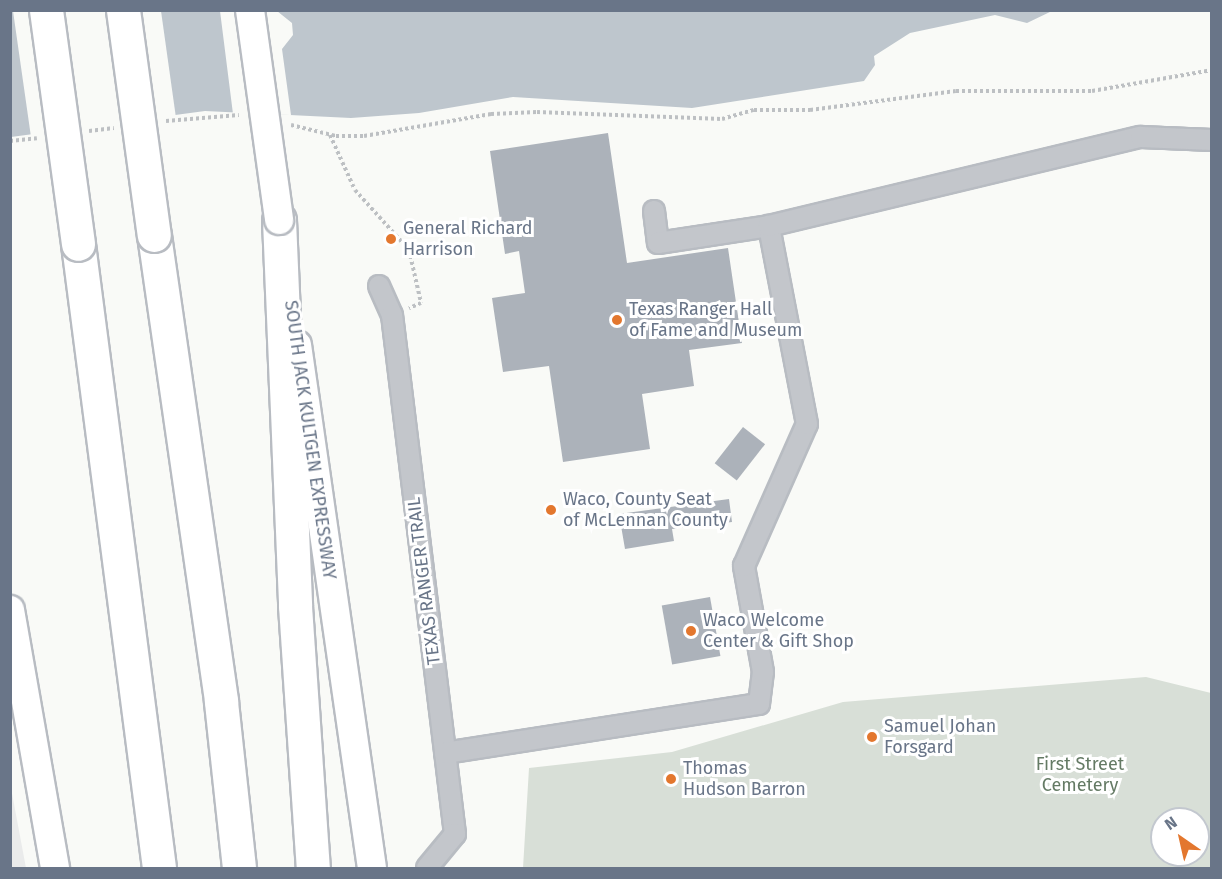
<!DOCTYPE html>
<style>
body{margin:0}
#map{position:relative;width:1222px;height:879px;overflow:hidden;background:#f9faf7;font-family:"Fira Sans",sans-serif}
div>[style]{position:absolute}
.built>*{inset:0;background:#eaebeb}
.green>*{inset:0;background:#d8dfd7}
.water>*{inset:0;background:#bec6cd}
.pier>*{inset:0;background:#f9faf7}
.building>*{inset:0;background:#acb2ba;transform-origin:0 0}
.path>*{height:4px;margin-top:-2px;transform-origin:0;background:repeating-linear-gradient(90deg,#bdc0c3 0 3px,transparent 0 6px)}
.roads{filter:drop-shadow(2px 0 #b8bcc2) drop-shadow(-2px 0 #b8bcc2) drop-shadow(0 2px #b8bcc2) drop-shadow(0 -2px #b8bcc2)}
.street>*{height:20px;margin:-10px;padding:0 10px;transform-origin:10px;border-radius:10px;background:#c3c6cb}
.secondary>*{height:28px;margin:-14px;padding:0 14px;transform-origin:14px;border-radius:14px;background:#fff}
.highway>*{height:33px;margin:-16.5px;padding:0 16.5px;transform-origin:16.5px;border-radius:16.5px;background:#fff}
.bridges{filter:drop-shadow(2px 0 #b8bcc2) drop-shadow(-2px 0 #b8bcc2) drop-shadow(0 2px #b8bcc2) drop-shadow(0 -2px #b8bcc2)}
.secondary-bridge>*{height:28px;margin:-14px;padding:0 14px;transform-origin:14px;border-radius:14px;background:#fff}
.highway-bridge>*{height:33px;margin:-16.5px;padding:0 16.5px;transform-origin:16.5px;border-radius:16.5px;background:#fff}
.dots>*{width:16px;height:16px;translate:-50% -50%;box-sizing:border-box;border:3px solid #fff;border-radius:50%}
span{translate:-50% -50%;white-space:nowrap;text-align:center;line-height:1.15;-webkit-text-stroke:6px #fff;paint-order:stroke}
.poi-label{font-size:18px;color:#697588}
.left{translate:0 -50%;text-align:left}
.street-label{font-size:18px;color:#697588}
.park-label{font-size:18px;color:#647a64}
.frame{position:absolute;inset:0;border:12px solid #697588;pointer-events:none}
.north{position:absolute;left:1150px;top:807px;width:60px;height:60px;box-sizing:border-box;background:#fff;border:2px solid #c3c8cf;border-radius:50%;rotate:326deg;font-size:16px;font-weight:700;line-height:24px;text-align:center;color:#697588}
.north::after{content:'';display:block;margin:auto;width:21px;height:27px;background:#e3772e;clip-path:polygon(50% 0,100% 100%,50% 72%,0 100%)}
</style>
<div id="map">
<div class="built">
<i style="clip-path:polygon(10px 788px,11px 788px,26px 868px,11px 868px)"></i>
</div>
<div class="green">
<i style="clip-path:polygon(evenodd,1146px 677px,1211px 693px,1211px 868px,523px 868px,529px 768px,672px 752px,843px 702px,1146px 677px,1162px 819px,1198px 819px,1198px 855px,1162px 855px,1162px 819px)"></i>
</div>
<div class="water">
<i style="clip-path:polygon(10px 11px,1052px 11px,1027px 23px,995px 15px,910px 33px,874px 56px,875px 65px,864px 81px,692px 108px,513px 97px,419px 113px,351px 118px,205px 111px,11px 137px)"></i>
</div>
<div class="pier">
<i style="clip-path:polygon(13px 11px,161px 11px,176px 118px,31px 137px)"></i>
<i style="clip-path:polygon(220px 11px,277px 11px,292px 23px,293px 35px,282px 49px,291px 115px,233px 114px)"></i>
</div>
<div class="building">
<i style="clip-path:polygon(608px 133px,627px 263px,728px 248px,742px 343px,689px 350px,694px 386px,642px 394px,650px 449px,563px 462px,549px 366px,503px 372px,492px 298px,525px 293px,519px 251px,505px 254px,490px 151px)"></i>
<i style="left:743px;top:427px;width:28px;height:46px;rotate:38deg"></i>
<i style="clip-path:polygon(729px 499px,732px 522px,672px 529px,674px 541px,625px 549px,619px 514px)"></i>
<i style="left:710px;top:597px;width:60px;height:49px;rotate:80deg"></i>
</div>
<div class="path">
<i style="left:166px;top:121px;width:73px;rotate:-4.7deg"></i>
<i style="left:291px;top:125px;width:46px;rotate:13.7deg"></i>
<i style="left:336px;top:136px;width:28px"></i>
<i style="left:364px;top:136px;width:129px;rotate:-9.8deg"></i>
<i style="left:491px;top:114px;width:46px;rotate:-2.5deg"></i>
<i style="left:537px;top:112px;width:185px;rotate:2.2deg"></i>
<i style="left:722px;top:119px;width:33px;rotate:-16deg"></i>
<i style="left:754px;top:110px;width:56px"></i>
<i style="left:810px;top:110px;width:147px;rotate:-7.4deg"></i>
<i style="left:956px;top:91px;width:136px"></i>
<i style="left:1092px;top:91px;width:122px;rotate:-9.9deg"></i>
<i style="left:89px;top:131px;width:25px;rotate:-7deg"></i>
<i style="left:330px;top:135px;width:60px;rotate:65.6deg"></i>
<i style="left:355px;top:190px;width:81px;rotate:48deg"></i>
<i style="left:409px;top:250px;width:54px;rotate:77.2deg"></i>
<i style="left:421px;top:303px;width:13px;rotate:157deg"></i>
<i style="left:10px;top:141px;width:27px;rotate:-6deg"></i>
</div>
<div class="roads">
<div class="street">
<i style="left:654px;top:211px;width:32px;rotate:83deg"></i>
<i style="left:658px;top:243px;width:112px;rotate:-8.7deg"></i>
<i style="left:379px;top:286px;width:32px;rotate:66deg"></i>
<i style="left:392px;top:315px;width:523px;rotate:83.08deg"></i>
<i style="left:455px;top:834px;width:44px;rotate:129.5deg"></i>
<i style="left:445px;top:753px;width:318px;rotate:-8.9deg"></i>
<i style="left:759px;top:704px;width:32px;rotate:-83deg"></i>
<i style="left:763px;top:672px;width:108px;rotate:-100.2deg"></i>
<i style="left:744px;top:566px;width:155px;rotate:-66.1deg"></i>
<i style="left:807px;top:424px;width:202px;rotate:-100.9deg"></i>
<i style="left:769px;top:226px;width:382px;rotate:-13.5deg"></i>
<i style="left:1141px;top:137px;width:71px;rotate:2.4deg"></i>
</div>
<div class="secondary">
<i style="left:297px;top:345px;width:528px;rotate:81.84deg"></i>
<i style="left:10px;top:610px;width:262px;rotate:80.1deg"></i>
</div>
<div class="highway">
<i style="left:279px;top:220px;width:386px;rotate:87.6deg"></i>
<i style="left:295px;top:606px;width:263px;rotate:86.1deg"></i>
<i style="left:154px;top:235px;width:472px;rotate:81.8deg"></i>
<i style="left:221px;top:702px;width:167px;rotate:83.8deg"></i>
<i style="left:78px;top:244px;width:629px;rotate:82.6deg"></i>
</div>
</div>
<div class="bridges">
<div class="secondary-bridge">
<i style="left:250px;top:10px;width:212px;rotate:82.1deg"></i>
</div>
<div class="highway-bridge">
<i style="left:46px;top:10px;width:236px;rotate:82.2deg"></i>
<i style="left:123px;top:10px;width:227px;rotate:82.2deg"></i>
</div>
</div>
<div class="dots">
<i style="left:391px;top:239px;background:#e3772e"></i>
<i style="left:617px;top:320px;background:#e3772e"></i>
<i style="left:551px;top:510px;background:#e3772e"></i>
<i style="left:691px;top:631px;background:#e3772e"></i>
<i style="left:872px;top:737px;background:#e3772e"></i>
<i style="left:671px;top:779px;background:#e3772e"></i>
</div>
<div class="poi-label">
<span class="left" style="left:403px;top:239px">General Richard<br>Harrison</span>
<span class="left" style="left:629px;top:320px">Texas Ranger Hall<br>of Fame and Museum</span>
<span class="left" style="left:563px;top:510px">Waco, County Seat<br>of McLennan County</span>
<span class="left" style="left:703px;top:631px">Waco Welcome<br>Center &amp; Gift Shop</span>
<span class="left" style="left:884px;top:737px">Samuel Johan<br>Forsgard</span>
<span class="left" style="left:683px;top:779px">Thomas<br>Hudson Barron</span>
</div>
<div class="street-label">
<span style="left:310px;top:440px;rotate:82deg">SOUTH JACK KULTGEN EXPRESSWAY</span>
<span style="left:424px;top:581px;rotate:-97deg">TEXAS RANGER TRAIL</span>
</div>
<div class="park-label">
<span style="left:1080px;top:775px">First Street<br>Cemetery</span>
</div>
<div class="frame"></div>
<div class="north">N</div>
</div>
